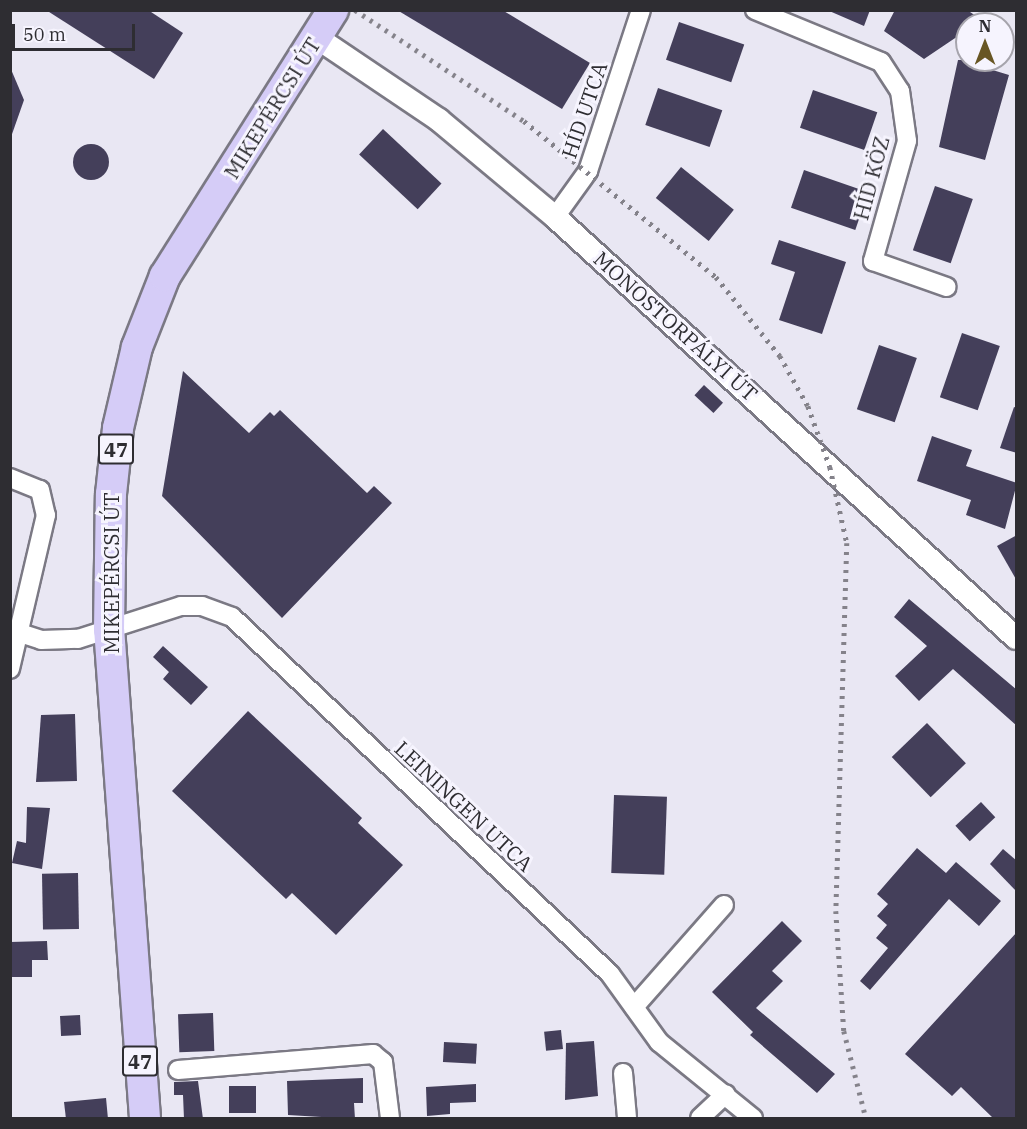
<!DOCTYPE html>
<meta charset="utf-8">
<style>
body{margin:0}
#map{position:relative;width:1027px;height:1129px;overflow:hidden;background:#e9e7f3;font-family:"IBM Plex Serif",serif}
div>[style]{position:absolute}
.building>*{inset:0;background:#443f5a;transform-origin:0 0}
.round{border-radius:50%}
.roads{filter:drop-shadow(2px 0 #7b7984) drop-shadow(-2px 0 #7b7984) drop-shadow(0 2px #7b7984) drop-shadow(0 -2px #7b7984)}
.minor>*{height:18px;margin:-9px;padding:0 9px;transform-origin:9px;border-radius:9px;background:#fff}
.tertiary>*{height:22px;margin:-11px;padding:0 11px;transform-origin:11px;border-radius:11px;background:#fff}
.primary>*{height:30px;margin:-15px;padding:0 15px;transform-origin:15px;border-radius:15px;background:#d5ccf7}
.rail>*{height:4.5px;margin-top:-2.25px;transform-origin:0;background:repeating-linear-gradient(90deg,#84828a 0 3px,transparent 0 9px)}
span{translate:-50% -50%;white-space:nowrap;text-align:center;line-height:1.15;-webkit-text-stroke:6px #f6f4fe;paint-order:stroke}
.shield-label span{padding:2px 4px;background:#f6f4fe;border:2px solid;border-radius:4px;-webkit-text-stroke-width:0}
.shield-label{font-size:20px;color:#2e2d32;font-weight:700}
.street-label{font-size:21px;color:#2e2d32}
.frame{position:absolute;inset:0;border:12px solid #2e2d32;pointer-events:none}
.north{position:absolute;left:955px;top:12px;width:60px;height:60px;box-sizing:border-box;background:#f6f4fe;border:2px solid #a6a4ac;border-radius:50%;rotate:0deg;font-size:16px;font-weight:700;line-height:24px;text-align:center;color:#2e2d32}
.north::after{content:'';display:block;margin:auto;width:21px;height:27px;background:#685624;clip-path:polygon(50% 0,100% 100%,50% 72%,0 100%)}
.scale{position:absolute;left:12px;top:24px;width:123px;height:27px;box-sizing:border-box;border:3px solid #2e2d32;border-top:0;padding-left:8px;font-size:18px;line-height:21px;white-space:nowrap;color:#2e2d32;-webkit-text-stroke:4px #f6f4fe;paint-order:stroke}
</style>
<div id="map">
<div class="building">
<i style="clip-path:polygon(46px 10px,148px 10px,183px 33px,154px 79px)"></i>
<i style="clip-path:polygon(397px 10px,502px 10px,590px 63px,562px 109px)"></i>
<i style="clip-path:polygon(827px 10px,870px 10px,864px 26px)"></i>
<i style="clip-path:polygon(895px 10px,967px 10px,988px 24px,967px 24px,967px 30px,924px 59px,884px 31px)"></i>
<i style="left:679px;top:22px;width:69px;height:40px;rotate:19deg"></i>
<i style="clip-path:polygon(958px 60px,988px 60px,986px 68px,1009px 75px,985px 160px,939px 147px)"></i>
<i style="clip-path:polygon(10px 67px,24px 100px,11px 137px,10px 137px)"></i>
<i style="left:658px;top:88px;width:68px;height:39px;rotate:19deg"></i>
<i style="left:813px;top:90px;width:68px;height:40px;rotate:19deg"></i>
<i style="left:383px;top:129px;width:80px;height:35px;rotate:43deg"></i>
<i class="round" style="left:73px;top:144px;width:36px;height:36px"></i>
<i style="left:681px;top:167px;width:68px;height:40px;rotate:39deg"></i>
<i style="left:804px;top:170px;width:68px;height:40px;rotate:19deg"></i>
<i style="left:935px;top:186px;width:40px;height:68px;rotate:19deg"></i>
<i style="clip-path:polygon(779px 240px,846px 262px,822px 334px,779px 320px,795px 272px,771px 264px)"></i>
<i style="left:962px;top:333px;width:40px;height:68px;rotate:19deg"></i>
<i style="left:879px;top:345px;width:40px;height:68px;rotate:19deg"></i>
<i style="clip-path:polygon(183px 371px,249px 433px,270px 412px,274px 416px,280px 410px,367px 493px,374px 486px,392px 503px,282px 618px,162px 496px)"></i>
<i style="left:704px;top:385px;width:26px;height:14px;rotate:43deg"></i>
<i style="clip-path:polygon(1014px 407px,1017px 408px,1017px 453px,1000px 448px)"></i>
<i style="clip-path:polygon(932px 436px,972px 450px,966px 466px,1017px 483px,1005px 529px,966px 515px,971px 500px,917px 481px)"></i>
<i style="clip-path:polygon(1017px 535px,1017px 581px,997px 546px)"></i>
<i style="clip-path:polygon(909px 599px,1017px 690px,1017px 726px,953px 669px,919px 701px,895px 676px,927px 646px,894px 617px)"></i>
<i style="clip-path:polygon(163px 646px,208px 687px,191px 705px,163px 679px,169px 672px,153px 657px)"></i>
<i style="clip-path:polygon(248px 711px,362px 818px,358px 823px,403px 865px,336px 935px,292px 893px,286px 899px,172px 791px)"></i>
<i style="clip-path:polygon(75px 714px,77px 781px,36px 782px,41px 715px)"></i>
<i style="left:927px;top:723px;width:56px;height:49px;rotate:46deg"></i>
<i style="left:614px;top:795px;width:53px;height:78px;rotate:2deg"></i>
<i style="left:981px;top:802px;width:21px;height:35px;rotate:47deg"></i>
<i style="clip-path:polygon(27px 807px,50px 808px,42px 869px,12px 863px,17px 841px,26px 843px)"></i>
<i style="clip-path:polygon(917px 848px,946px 873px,956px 862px,1001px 901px,979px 926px,949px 899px,870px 990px,860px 981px,888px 948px,876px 938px,887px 925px,877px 916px,888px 904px,877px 894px)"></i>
<i style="clip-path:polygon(1003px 849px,1017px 861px,1017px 892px,990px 864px)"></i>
<i style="left:78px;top:873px;width:56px;height:36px;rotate:89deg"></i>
<i style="clip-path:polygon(782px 921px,802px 941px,772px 971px,783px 981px,756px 1008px,835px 1074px,817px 1093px,750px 1035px,753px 1032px,712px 992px)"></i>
<i style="clip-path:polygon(1017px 932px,1017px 1119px,994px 1119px,961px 1087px,952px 1096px,905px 1054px)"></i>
<i style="clip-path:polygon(47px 941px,48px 960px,32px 960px,32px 977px,10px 977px,10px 942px)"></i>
<i style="left:213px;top:1013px;width:38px;height:35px;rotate:88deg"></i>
<i style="left:80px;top:1015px;width:20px;height:20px;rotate:87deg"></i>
<i style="left:561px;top:1030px;width:19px;height:17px;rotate:84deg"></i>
<i style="clip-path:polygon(594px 1041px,598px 1096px,565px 1100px,566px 1043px)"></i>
<i style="left:444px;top:1042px;width:33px;height:20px;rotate:3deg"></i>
<i style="clip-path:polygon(363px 1078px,363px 1103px,354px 1103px,355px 1119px,288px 1115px,287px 1081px)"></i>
<i style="clip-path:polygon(198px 1081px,203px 1119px,184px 1119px,183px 1095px,174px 1095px,174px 1082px)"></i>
<i style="clip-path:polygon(476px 1084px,476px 1102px,450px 1103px,450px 1114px,427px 1116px,426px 1087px)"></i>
<i style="left:229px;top:1086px;width:27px;height:27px"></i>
<i style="clip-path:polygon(106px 1098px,108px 1119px,66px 1119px,64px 1102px)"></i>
</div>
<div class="roads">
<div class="minor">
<i style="left:755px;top:10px;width:136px;rotate:22.4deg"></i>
<i style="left:881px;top:62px;width:35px;rotate:57deg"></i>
<i style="left:900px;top:91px;width:50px;rotate:82deg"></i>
<i style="left:907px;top:141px;width:125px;rotate:105.8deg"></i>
<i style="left:873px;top:261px;width:78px;rotate:19.4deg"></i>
<i style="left:555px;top:217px;width:57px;rotate:-54.3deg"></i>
<i style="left:588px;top:171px;width:169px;rotate:-71.8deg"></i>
<i style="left:10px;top:478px;width:32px;rotate:22deg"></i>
<i style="left:40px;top:490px;width:26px;rotate:77deg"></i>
<i style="left:46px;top:515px;width:158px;rotate:103.2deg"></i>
<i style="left:20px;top:633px;width:22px;rotate:18deg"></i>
<i style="left:41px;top:640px;width:37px;rotate:-2deg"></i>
<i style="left:78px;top:639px;width:108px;rotate:-17.8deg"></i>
<i style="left:181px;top:606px;width:21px"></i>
<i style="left:202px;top:606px;width:32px;rotate:20deg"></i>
<i style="left:232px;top:617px;width:520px;rotate:43.36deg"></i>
<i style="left:610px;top:974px;width:84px;rotate:54.2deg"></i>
<i style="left:659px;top:1042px;width:121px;rotate:39deg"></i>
<i style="left:634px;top:1007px;width:136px;rotate:-48.6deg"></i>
<i style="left:178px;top:1070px;width:196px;rotate:-4.7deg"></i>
<i style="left:373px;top:1054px;width:13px;rotate:39deg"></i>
<i style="left:383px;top:1062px;width:56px;rotate:82.9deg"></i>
<i style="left:623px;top:1073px;width:45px;rotate:84.9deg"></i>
<i style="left:700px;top:1118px;width:35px;rotate:-43deg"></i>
</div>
<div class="tertiary">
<i style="left:316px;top:37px;width:148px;rotate:34deg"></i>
<i style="left:439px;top:120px;width:151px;rotate:39.9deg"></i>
<i style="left:555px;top:217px;width:624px;rotate:42.4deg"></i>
</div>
<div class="primary">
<i style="left:145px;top:1118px;width:489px;rotate:-94.2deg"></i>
<i style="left:109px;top:630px;width:136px;rotate:-89.2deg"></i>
<i style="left:111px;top:494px;width:66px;rotate:-83.9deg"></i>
<i style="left:118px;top:428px;width:83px;rotate:-76.8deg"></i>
<i style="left:137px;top:347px;width:76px;rotate:-68.5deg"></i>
<i style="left:165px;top:276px;width:315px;rotate:-57.7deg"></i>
</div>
</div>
<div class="rail">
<i style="left:355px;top:10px;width:202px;rotate:33.3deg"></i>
<i style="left:524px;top:121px;width:247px;rotate:39.1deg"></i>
<i style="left:716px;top:277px;width:102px;rotate:51deg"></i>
<i style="left:780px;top:356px;width:57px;rotate:60.8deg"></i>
<i style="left:808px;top:406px;width:65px;rotate:70.2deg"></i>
<i style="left:830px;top:467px;width:78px;rotate:77.4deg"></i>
<i style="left:847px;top:543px;width:368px;rotate:91.7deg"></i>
<i style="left:836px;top:911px;width:120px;rotate:86.2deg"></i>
<i style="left:844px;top:1031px;width:90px;rotate:75.8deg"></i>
</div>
<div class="shield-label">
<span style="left:116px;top:449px">47</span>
<span style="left:140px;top:1061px">47</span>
</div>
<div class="street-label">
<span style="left:272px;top:108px;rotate:-58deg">MIKEPÉRCSI ÚT</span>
<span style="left:584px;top:110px;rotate:-71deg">HÍD UTCA</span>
<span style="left:871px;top:178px;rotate:-75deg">HÍD KÖZ</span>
<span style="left:676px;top:326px;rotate:42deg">MONOSTORPÁLYI ÚT</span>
<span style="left:111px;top:573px;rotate:-90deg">MIKEPÉRCSI ÚT</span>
<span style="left:464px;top:806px;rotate:43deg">LEININGEN UTCA</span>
</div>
<div class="frame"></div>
<div class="north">N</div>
<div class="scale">50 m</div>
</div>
